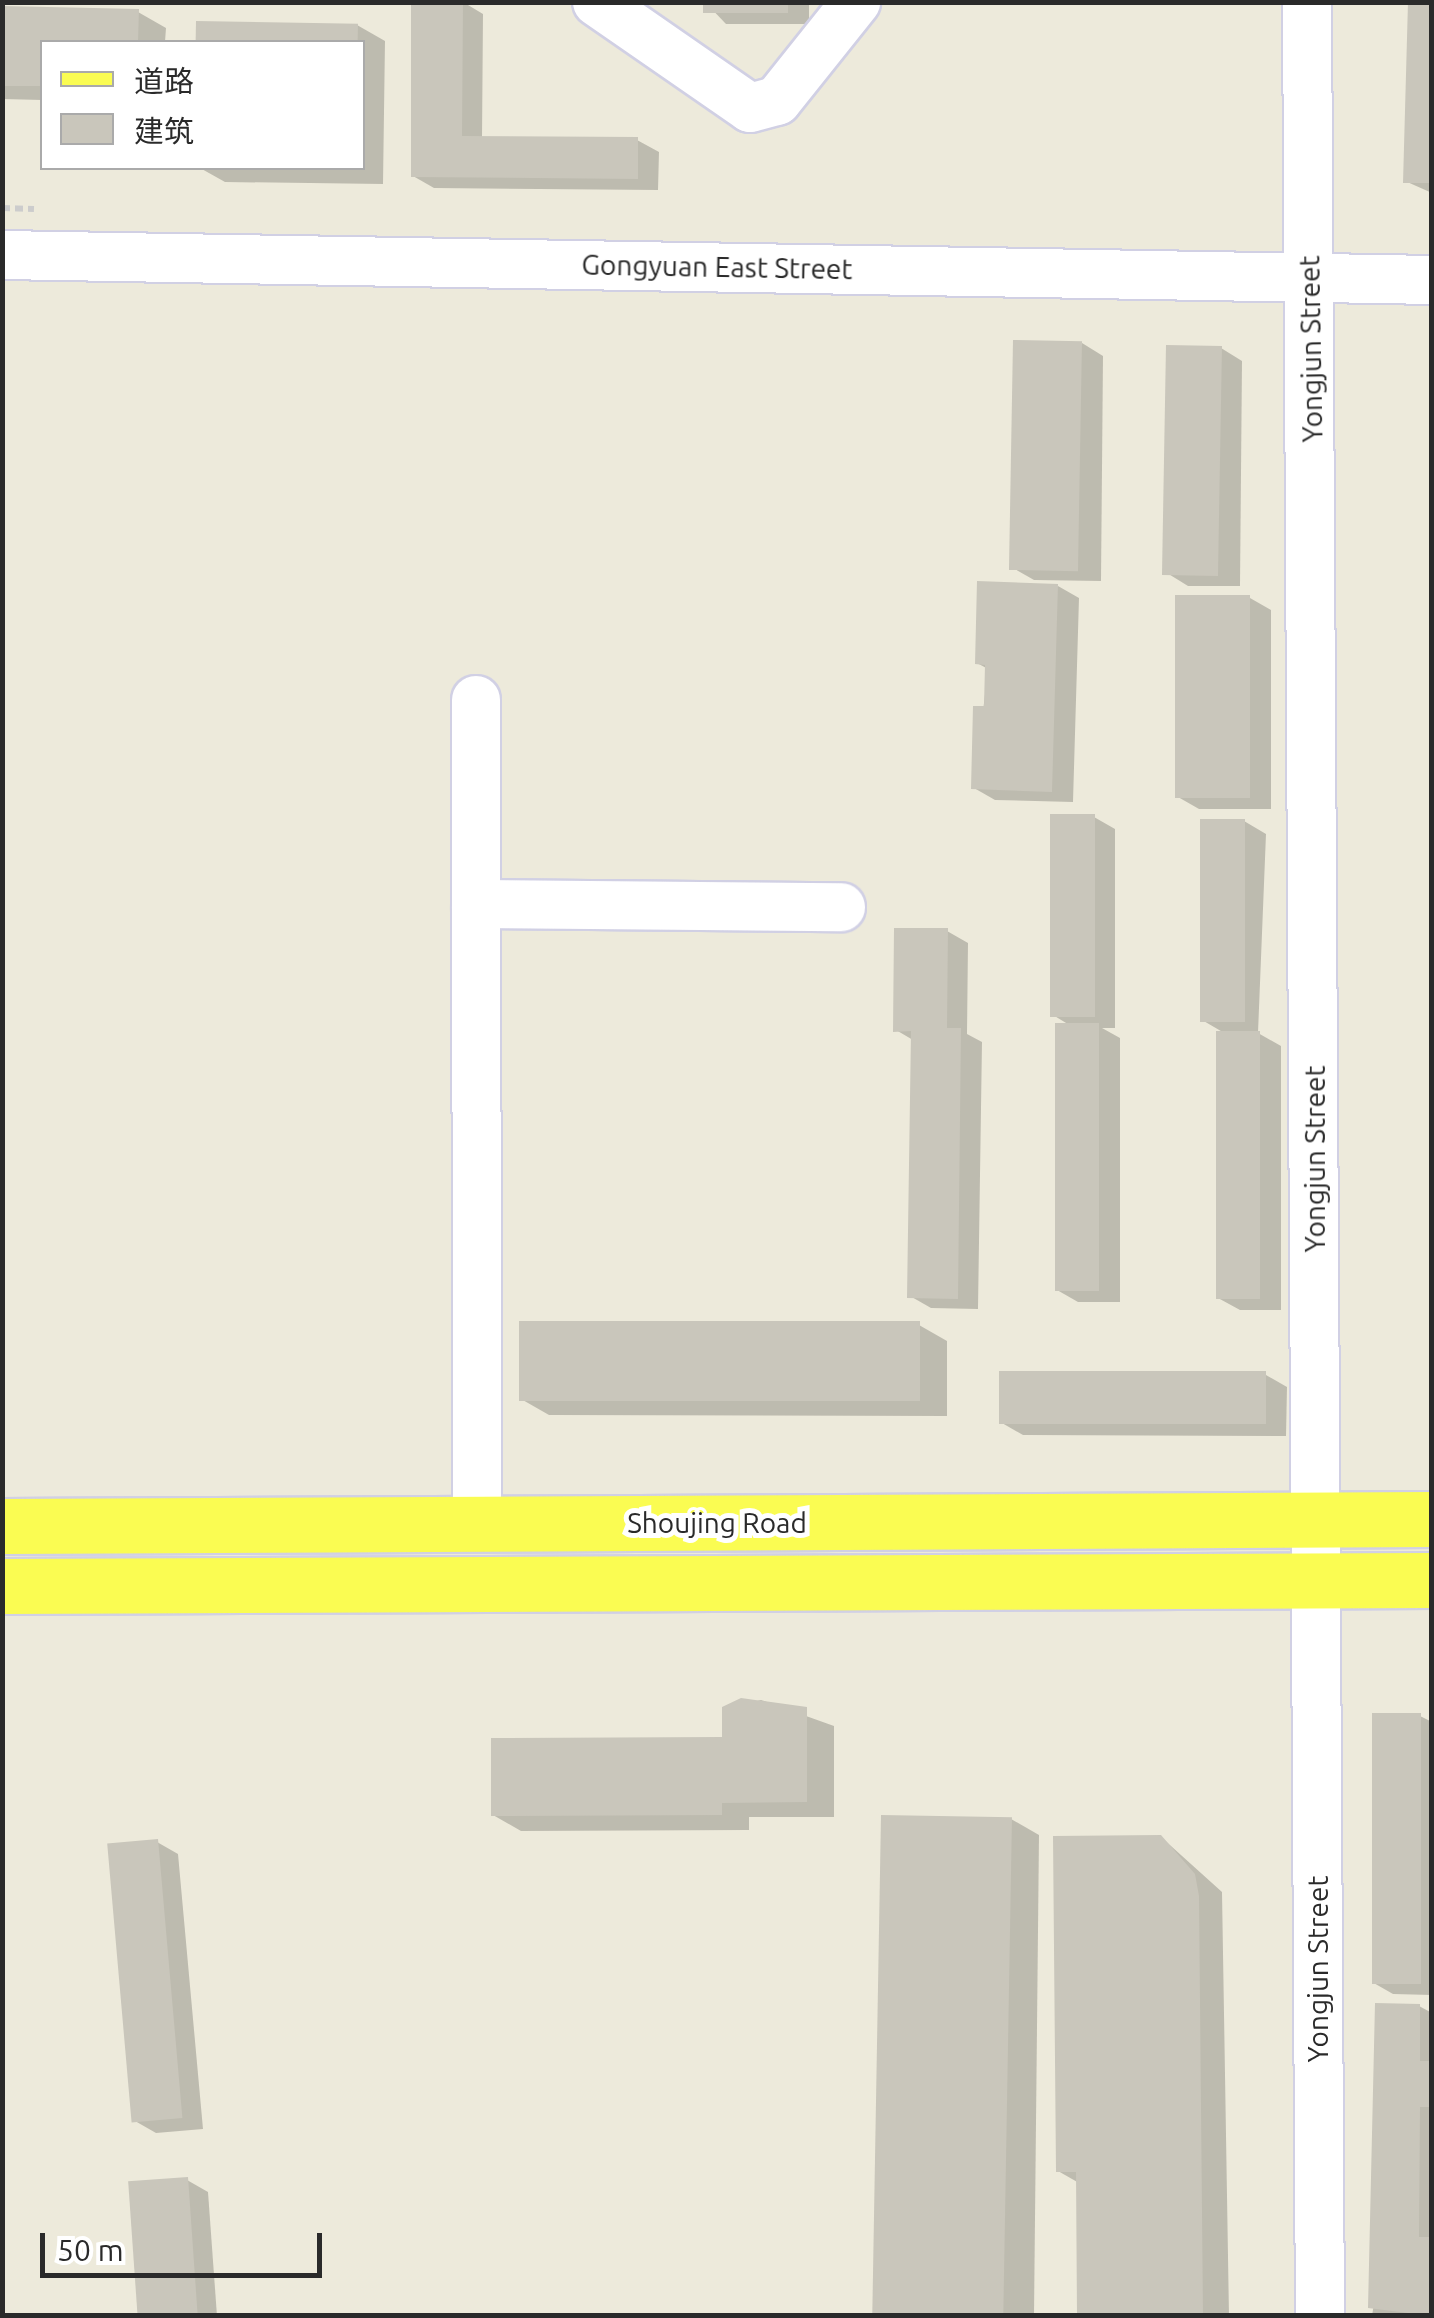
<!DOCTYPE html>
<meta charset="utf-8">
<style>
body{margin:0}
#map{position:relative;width:1434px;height:2318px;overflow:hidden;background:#edeadb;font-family:Ubuntu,"Noto Sans SC",sans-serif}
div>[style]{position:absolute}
.shadow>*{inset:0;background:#0003}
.building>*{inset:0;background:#c9c6bb;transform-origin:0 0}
.path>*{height:6px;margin-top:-3px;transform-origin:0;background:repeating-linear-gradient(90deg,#ccc 0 8px,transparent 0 13px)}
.roads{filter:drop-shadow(2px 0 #d1d0e4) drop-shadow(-2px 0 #d1d0e4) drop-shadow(0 2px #d1d0e4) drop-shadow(0 -2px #d1d0e4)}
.minor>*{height:48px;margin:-24px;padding:0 24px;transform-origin:24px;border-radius:24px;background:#fff}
.major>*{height:55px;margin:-27.5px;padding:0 27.5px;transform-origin:27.5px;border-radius:27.5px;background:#fafc52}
span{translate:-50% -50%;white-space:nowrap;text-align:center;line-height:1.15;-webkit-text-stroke:10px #fff;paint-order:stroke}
.street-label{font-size:28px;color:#2a2a2a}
.frame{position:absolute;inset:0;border:5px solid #2a2a2a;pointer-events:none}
.legend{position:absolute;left:40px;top:40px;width:325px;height:130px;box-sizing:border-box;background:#fff;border:2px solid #aaa;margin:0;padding:12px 18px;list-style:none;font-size:30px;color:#2a2a2a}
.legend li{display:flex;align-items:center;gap:20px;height:50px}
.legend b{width:50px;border:2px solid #aaa}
.scale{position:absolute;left:40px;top:2233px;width:282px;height:45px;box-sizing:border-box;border:5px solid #2a2a2a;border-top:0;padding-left:12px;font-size:30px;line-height:35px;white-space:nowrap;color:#2a2a2a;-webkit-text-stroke:8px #fff;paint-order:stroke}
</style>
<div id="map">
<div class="shadow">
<i style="clip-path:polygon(463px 2px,483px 14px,482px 139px,637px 140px,659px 152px,658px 190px,434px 188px,413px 176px)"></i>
<i style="clip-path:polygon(705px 2px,809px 2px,809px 24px,726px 24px)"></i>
<i style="clip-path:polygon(1432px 2px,1432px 193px,1405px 181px)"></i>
<i style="clip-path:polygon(2px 9px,138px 12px,166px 28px,165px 42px,42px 42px,42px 100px,2px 99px)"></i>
<i style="clip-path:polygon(199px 24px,357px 25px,385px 41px,383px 184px,225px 182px,200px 168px,362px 168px,362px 42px,199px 42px)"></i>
<i style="clip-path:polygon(1082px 343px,1103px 356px,1101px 581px,1034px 580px,1013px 568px)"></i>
<i style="clip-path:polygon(1221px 348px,1242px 361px,1240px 586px,1188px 586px,1167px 573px)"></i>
<i style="clip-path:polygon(1058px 586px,1079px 598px,1073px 802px,995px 800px,974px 788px,988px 669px,977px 663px)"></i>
<i style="clip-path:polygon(1250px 598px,1271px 610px,1271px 809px,1199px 809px,1178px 797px)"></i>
<i style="clip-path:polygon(1094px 817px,1115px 829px,1115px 1028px,1102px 1028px,1120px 1038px,1120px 1302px,1078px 1302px,1057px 1290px,1071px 1026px,1053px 1015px)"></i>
<i style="clip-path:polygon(1244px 821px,1266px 834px,1258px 1033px,1281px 1046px,1281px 1310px,1240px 1310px,1218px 1298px,1226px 1034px,1202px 1020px)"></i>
<i style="clip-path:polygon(947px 931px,968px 943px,967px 1034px,982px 1042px,978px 1309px,931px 1308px,910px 1296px,913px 1040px,896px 1030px)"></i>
<i style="clip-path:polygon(919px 1325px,947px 1341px,947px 1416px,549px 1415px,521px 1399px)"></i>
<i style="clip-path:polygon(1266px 1375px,1287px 1387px,1286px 1436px,1023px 1435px,1002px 1423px)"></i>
<i style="clip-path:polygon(761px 1700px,834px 1726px,834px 1817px,749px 1817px,749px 1830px,521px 1831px,493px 1815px,724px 1740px,724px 1709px)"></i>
<i style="clip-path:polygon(1420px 1716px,1432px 1722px,1432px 1995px,1393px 1994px,1372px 1982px)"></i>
<i style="clip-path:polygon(1011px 1819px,1039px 1835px,1034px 2316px,879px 2316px)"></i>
<i style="clip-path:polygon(1161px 1837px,1222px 1892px,1229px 2316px,1080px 2316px,1079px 2183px,1058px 2171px)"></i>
<i style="clip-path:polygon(157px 1842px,178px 1854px,203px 2129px,156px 2133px,135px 2121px)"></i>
<i style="clip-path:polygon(1419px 2006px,1432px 2013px,1432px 2316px,1372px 2316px)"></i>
<i style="clip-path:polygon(187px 2180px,208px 2192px,217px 2316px,140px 2316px)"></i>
</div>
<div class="building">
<i style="clip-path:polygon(411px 2px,463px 2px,462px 136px,638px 137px,638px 179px,411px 177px)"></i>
<i style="left:703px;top:2px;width:85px;height:11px"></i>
<i style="clip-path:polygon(1408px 2px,1432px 2px,1432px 183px,1403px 183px)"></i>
<i style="clip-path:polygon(2px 6px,139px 9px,138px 42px,42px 42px,42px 86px,2px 86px)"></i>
<i style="left:196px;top:21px;width:162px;height:21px;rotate:1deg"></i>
<i style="left:1013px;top:340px;width:69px;height:230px;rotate:1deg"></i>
<i style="left:1166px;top:345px;width:56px;height:230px;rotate:1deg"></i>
<i style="clip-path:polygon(977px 581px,1058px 584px,1052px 792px,971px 789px,973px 706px,984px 706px,985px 665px,975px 664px)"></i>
<i style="left:1175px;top:595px;width:75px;height:203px"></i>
<i style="left:1050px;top:814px;width:45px;height:203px"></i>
<i style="left:1200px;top:819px;width:45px;height:203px"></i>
<i style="clip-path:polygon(894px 928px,948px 928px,947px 1028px,961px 1028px,958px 1299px,907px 1298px,911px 1031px,893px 1032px)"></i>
<i style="left:1055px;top:1023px;width:44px;height:268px"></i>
<i style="left:1216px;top:1031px;width:44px;height:268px"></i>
<i style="left:519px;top:1321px;width:401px;height:80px"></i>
<i style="left:999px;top:1371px;width:267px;height:53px"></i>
<i style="clip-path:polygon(741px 1698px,807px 1707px,807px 1802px,722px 1803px,722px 1815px,491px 1816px,491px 1738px,722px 1737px,722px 1707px)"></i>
<i style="left:1372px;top:1713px;width:49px;height:271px"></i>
<i style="left:881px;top:1815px;width:131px;height:501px;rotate:1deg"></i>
<i style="clip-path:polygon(1161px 1835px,1195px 1874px,1199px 1896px,1203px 2316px,1077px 2316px,1076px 2172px,1056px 2172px,1053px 1836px)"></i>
<i style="left:158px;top:1839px;width:280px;height:51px;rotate:85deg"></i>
<i style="clip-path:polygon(1375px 2003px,1420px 2004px,1420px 2061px,1432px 2061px,1432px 2107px,1420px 2107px,1419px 2237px,1432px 2237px,1432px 2316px,1368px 2308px)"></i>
<i style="left:188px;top:2177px;width:139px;height:60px;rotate:86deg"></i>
</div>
<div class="path">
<i style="left:2px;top:208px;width:32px;rotate:2deg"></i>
</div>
<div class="roads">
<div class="minor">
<i style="left:597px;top:2px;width:186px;rotate:34.7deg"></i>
<i style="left:750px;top:108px;width:28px;rotate:-15deg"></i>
<i style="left:777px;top:101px;width:127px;rotate:-51.4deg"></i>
<i style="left:1307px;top:2px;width:2314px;rotate:89.68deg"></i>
<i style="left:2px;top:255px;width:1430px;rotate:1deg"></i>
<i style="left:476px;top:700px;width:824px;rotate:89.93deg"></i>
<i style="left:476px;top:904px;width:365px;rotate:0.5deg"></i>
</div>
<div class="major">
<i style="left:2px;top:1526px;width:1430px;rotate:-0.28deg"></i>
<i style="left:2px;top:1586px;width:1430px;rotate:-0.24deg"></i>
</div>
</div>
<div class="street-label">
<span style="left:717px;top:267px;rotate:1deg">Gongyuan East Street</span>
<span style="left:1311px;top:349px;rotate:-91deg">Yongjun Street</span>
<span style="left:1315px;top:1159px;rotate:-90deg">Yongjun Street</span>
<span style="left:717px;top:1523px">Shoujing Road</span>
<span style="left:1318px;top:1969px;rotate:-90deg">Yongjun Street</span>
</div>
<div class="frame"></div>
<ul class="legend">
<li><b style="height:12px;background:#fafc52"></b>道路</li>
<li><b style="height:28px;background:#c9c6bb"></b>建筑</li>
</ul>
<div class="scale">50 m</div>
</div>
